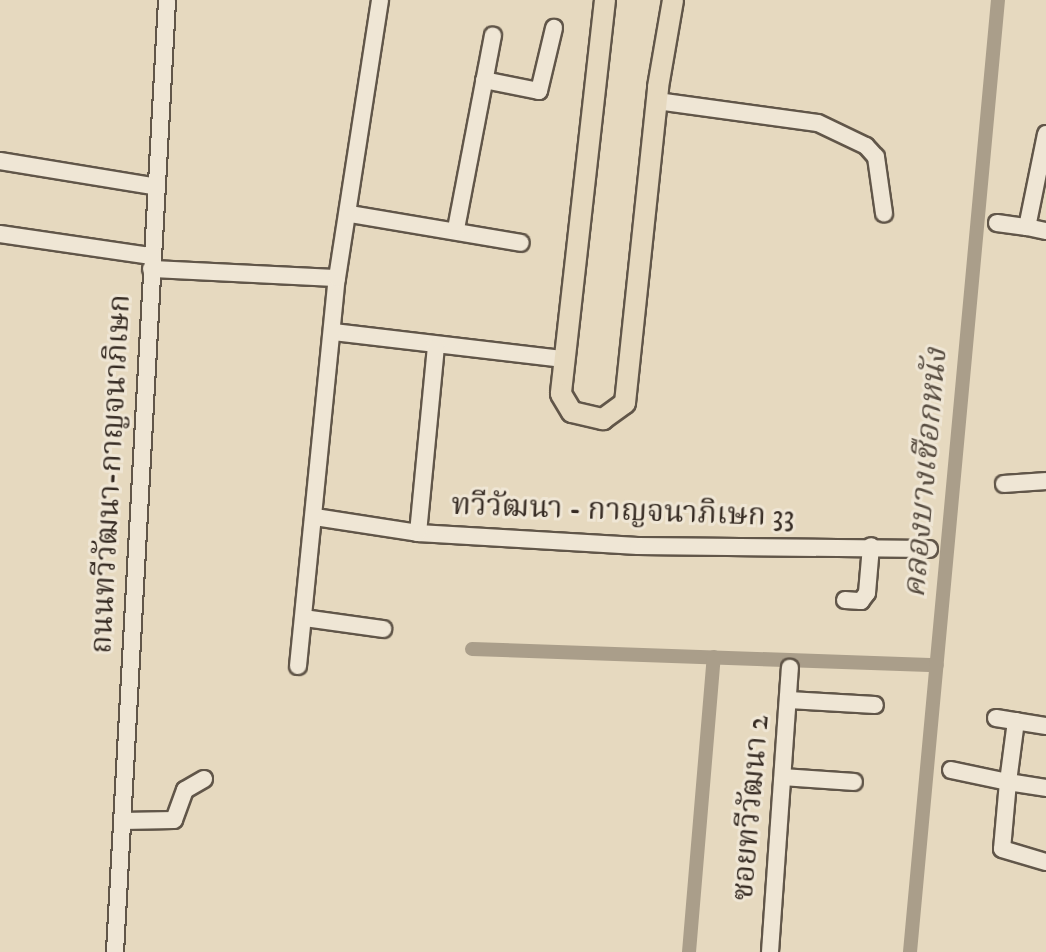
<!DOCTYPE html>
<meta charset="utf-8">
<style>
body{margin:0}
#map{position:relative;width:1046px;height:952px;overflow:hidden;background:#e6d9bf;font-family:"IM FELL DW Pica","Noto Serif Thai",serif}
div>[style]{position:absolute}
.canal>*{height:14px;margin:-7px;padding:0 7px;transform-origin:7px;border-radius:7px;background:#aa9e8a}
.roads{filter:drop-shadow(2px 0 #615649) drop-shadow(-2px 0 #615649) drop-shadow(0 2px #615649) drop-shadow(0 -2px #615649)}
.minor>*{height:16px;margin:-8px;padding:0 8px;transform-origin:8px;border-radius:8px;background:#efe6d5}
.major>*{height:20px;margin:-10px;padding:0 10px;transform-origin:10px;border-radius:10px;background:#e6d9bf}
span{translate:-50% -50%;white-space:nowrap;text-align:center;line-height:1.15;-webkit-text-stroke:6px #efe6d5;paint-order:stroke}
.street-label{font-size:30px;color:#352a22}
.water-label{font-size:32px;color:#584d41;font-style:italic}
</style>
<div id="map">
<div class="canal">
<i style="left:472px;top:649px;width:465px;rotate:2deg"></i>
<i style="left:689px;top:952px;width:296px;rotate:-85.2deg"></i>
<i style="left:910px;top:952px;width:956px;rotate:-84.72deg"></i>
</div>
<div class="roads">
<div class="minor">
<i style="left:484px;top:80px;width:56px;rotate:11.3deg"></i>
<i style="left:539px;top:91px;width:65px;rotate:-76.6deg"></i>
<i style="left:657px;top:101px;width:162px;rotate:7.8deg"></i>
<i style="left:818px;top:123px;width:53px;rotate:25.6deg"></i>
<i style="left:866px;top:146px;width:15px;rotate:48deg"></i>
<i style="left:876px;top:157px;width:57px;rotate:81.9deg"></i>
<i style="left:1046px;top:134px;width:95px;rotate:101.5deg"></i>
<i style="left:1027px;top:227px;width:19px;rotate:12deg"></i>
<i style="left:0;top:161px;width:155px;rotate:9.3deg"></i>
<i style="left:350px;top:214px;width:173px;rotate:9.6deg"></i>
<i style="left:997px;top:223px;width:30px;rotate:8deg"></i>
<i style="left:456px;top:229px;width:197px;rotate:-79.2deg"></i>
<i style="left:0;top:234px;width:153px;rotate:8.3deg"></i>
<i style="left:151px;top:269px;width:186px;rotate:2.8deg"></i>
<i style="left:333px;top:332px;width:233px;rotate:6.7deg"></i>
<i style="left:1004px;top:484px;width:42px;rotate:-4.1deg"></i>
<i style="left:315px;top:517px;width:104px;rotate:8.8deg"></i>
<i style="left:418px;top:533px;width:220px;rotate:3.4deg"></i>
<i style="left:638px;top:546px;width:291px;rotate:0.6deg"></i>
<i style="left:418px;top:533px;width:187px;rotate:-84.5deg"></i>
<i style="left:845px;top:600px;width:16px;rotate:4deg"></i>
<i style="left:861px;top:601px;width:10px;rotate:-53deg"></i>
<i style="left:867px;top:593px;width:47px;rotate:-85.1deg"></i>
<i style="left:304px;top:618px;width:80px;rotate:7.9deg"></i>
<i style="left:298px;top:666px;width:390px;rotate:-84.3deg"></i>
<i style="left:337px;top:278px;width:281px;rotate:-81.2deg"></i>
<i style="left:789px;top:700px;width:86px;rotate:3.3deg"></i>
<i style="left:996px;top:718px;width:51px;rotate:9.1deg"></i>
<i style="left:1016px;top:721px;width:62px;rotate:97.5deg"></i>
<i style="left:1008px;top:782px;width:38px;rotate:9deg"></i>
<i style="left:951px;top:770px;width:58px;rotate:11.9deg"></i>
<i style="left:1008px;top:782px;width:67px;rotate:95.1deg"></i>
<i style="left:1002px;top:849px;width:46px;rotate:16.5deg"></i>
<i style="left:783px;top:777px;width:71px;rotate:4deg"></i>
<i style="left:122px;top:821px;width:52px;rotate:-1.1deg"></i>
<i style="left:174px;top:820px;width:32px;rotate:-70deg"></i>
<i style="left:185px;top:790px;width:22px;rotate:-30deg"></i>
<i style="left:115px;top:952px;width:953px;rotate:-86.87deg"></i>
<i style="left:770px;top:952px;width:285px;rotate:-86deg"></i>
</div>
<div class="major">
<i style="left:605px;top:0;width:396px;rotate:96.4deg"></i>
<i style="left:561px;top:394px;width:21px;rotate:59deg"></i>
<i style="left:572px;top:412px;width:32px;rotate:13deg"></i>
<i style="left:603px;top:419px;width:27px;rotate:-36deg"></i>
<i style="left:625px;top:403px;width:318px;rotate:-84deg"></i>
<i style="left:658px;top:87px;width:88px;rotate:-80.2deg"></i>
</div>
</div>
<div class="street-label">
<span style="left:112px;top:474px;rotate:-87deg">ถนนทวีวัฒนา-กาญจนาภิเษก</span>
<span style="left:623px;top:512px;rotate:2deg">ทวีวัฒนา - กาญจนาภิเษก 33</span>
<span style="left:752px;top:808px;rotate:-85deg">ซอยทวีวัฒนา 2</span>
</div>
<div class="water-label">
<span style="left:926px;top:473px;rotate:-85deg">คลองบางเชือกหนัง</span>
</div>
</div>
